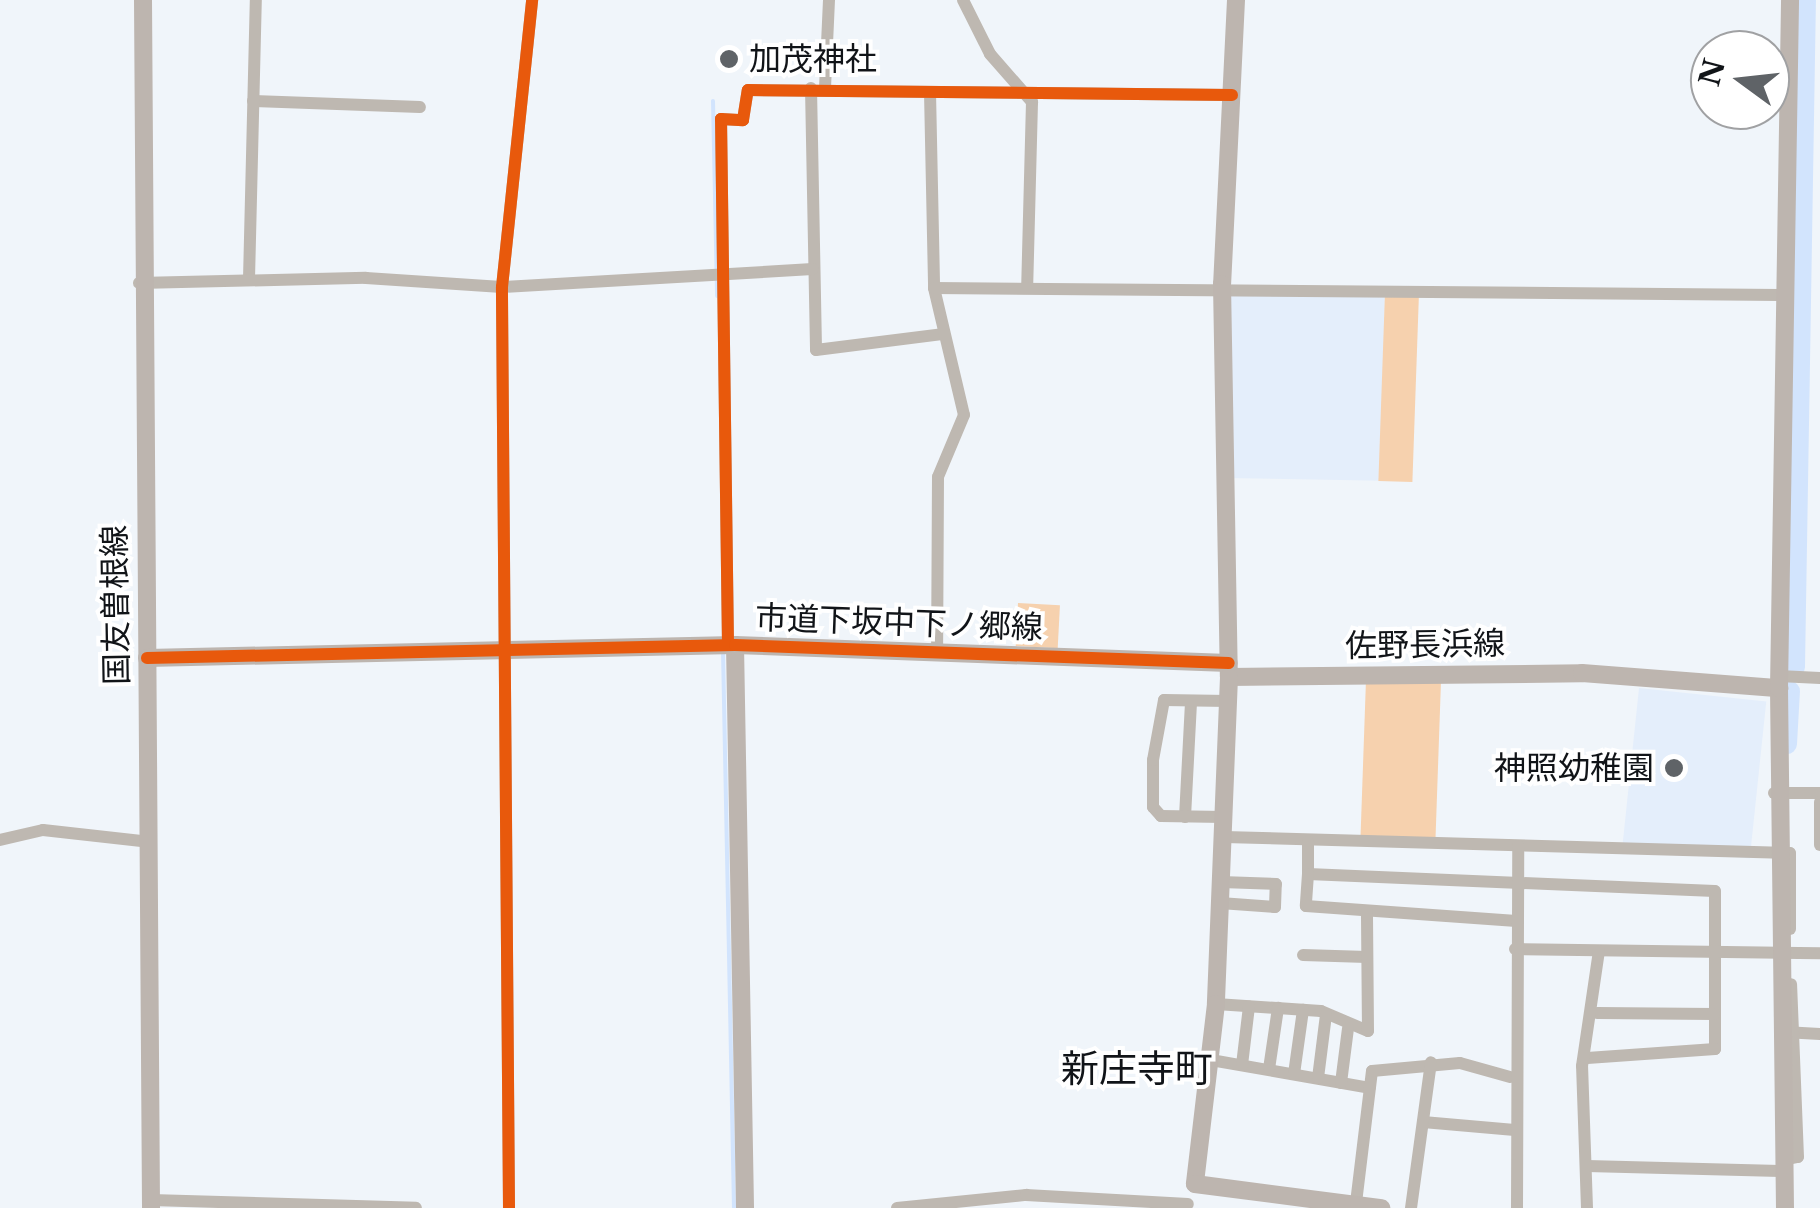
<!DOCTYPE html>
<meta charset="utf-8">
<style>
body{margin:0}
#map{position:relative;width:1820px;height:1208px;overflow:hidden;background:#f0f5fa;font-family:"Libre Baskerville","Noto Sans JP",serif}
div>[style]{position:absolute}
.built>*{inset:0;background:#e4eefb;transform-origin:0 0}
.green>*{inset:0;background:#f6d1ae;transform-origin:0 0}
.stream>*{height:4px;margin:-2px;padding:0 2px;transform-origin:2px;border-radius:2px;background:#d2e4fd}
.river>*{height:20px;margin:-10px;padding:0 10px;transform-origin:10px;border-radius:10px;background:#d2e4fd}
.street>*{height:12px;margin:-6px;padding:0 6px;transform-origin:6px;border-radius:6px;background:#beb8b1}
.secondary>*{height:18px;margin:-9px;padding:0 9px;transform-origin:9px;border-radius:9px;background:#bdb5af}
.cycleway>*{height:12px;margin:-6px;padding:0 6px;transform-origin:6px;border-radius:6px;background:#e8590c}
.dots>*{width:28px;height:28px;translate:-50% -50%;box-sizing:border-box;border:5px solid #fff;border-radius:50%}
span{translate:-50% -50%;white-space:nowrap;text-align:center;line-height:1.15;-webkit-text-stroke:8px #fff;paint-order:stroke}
.poi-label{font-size:32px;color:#111418}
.left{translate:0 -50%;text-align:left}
.right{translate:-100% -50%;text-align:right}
.street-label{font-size:32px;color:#111418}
.quarter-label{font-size:38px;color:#111418}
.north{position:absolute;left:1690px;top:30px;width:100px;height:100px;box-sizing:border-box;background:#fff;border:2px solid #a0a1a3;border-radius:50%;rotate:285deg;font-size:28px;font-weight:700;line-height:40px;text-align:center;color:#111418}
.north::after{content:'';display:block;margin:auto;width:35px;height:45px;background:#5f6367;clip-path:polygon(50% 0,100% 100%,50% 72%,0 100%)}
</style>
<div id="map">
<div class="built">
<i style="left:1229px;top:289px;width:156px;height:189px;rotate:1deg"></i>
<i style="left:1639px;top:688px;width:128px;height:158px;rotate:6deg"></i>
</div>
<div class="green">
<i style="left:1385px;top:292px;width:34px;height:189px;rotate:2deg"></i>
<i style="left:1018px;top:603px;width:42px;height:43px;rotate:3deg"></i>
<i style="left:1441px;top:681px;width:158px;height:75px;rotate:92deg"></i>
</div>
<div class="stream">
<i style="left:713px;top:101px;width:195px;rotate:88.8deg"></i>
<i style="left:723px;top:651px;width:557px;rotate:88.87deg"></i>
</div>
<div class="river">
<i style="left:1795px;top:667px;width:667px;rotate:-89.06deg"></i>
<i style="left:1787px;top:744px;width:53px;rotate:-86.8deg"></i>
</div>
<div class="street">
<i style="left:963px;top:0;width:60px;rotate:63.4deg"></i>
<i style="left:990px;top:54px;width:64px;rotate:48.8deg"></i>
<i style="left:1032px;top:102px;width:185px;rotate:91.5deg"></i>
<i style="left:811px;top:88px;width:262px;rotate:88.9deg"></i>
<i style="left:816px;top:350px;width:127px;rotate:-7.2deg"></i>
<i style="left:825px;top:88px;width:88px;rotate:-87.4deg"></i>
<i style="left:930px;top:92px;width:196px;rotate:88.8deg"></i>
<i style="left:934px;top:288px;width:130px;rotate:76.7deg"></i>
<i style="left:964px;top:415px;width:67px;rotate:112.8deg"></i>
<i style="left:938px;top:477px;width:173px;rotate:90.3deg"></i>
<i style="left:253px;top:101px;width:167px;rotate:2.1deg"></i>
<i style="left:249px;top:279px;width:279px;rotate:-88.6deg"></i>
<i style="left:139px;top:283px;width:227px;rotate:-1.3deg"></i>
<i style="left:366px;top:278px;width:136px;rotate:3.8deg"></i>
<i style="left:502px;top:287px;width:311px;rotate:-3.3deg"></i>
<i style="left:934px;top:288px;width:851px;rotate:0.47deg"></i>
<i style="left:728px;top:645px;width:526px;rotate:-90.76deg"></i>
<i style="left:721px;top:119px;width:22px;rotate:3deg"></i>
<i style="left:743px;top:120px;width:30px;rotate:-81deg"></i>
<i style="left:748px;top:90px;width:484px;rotate:0.6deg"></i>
<i style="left:1779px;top:676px;width:41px;rotate:2.8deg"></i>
<i style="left:1774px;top:793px;width:46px"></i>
<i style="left:1820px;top:802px;width:43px;rotate:90deg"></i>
<i style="left:1185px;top:817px;width:116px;rotate:-87deg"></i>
<i style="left:1224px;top:817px;width:63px;rotate:-179.1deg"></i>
<i style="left:1161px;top:816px;width:12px;rotate:-132deg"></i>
<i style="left:1153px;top:807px;width:47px;rotate:-90deg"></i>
<i style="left:1153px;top:760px;width:61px;rotate:-79.6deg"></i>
<i style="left:1164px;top:700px;width:64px;rotate:0.9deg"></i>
<i style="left:1224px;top:837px;width:566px;rotate:1.62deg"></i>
<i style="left:1790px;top:853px;width:76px;rotate:90deg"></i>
<i style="left:0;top:840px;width:44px;rotate:-13.1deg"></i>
<i style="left:43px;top:830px;width:108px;rotate:6.4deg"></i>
<i style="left:1308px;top:842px;width:32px;rotate:90deg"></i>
<i style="left:1308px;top:874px;width:407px;rotate:2.4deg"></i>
<i style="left:1715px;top:891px;width:158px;rotate:90deg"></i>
<i style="left:1715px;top:1049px;width:128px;rotate:176deg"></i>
<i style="left:1308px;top:874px;width:32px;rotate:94deg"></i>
<i style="left:1306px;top:906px;width:211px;rotate:4.1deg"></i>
<i style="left:1220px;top:903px;width:55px;rotate:4.2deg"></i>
<i style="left:1275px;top:907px;width:23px;rotate:-88deg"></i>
<i style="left:1276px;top:884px;width:55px;rotate:-177.9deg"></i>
<i style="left:1515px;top:949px;width:305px;rotate:0.8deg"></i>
<i style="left:1303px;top:955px;width:64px;rotate:1.8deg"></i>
<i style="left:1216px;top:1004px;width:105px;rotate:3.8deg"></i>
<i style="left:1321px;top:1011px;width:51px;rotate:23.1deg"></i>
<i style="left:1368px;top:1031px;width:120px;rotate:-90.5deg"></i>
<i style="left:1597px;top:1013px;width:117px;rotate:0.5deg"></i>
<i style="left:1784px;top:1032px;width:36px;rotate:3deg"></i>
<i style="left:1211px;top:1060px;width:161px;rotate:10deg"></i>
<i style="left:1242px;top:1065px;width:59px;rotate:-83.2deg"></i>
<i style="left:1269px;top:1069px;width:62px;rotate:-81.6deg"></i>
<i style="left:1294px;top:1074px;width:65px;rotate:-82deg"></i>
<i style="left:1318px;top:1078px;width:64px;rotate:-82.8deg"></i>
<i style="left:1341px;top:1083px;width:55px;rotate:-82.7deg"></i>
<i style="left:1423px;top:1122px;width:92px;rotate:5deg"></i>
<i style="left:1782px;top:1160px;width:16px;rotate:-11deg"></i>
<i style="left:1798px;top:1157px;width:173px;rotate:-92.3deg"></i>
<i style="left:1587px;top:1166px;width:196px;rotate:1.5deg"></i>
<i style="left:151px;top:1200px;width:265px;rotate:1.7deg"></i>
<i style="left:1356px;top:1203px;width:133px;rotate:-83.1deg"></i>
<i style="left:1372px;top:1071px;width:88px;rotate:-5.2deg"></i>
<i style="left:1460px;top:1063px;width:52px;rotate:15.6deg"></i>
<i style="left:509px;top:1208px;width:921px;rotate:-90.44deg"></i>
<i style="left:502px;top:287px;width:289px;rotate:-84deg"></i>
<i style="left:897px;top:1208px;width:130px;rotate:-5.8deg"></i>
<i style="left:1026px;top:1195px;width:162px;rotate:3.2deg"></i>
<i style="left:1411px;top:1208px;width:147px;rotate:-82.2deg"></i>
<i style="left:1517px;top:1208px;width:362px;rotate:-89.8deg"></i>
<i style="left:1587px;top:1208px;width:142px;rotate:-92deg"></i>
<i style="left:1582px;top:1066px;width:116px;rotate:-81.6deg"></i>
</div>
<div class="secondary">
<i style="left:143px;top:0;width:1208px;rotate:89.62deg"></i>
<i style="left:1236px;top:0;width:284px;rotate:92.8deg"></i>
<i style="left:1222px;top:284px;width:393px;rotate:89deg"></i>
<i style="left:1229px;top:677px;width:353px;rotate:-0.6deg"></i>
<i style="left:1582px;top:673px;width:198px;rotate:4.4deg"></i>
<i style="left:1779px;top:688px;width:520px;rotate:89.34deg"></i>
<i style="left:735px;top:645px;width:563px;rotate:88.98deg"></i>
<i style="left:147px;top:658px;width:588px;rotate:-1.27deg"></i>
<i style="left:735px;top:645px;width:494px;rotate:2.1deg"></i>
<i style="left:1229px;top:677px;width:327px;rotate:92.3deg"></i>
<i style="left:1216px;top:1004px;width:181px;rotate:96.7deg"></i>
<i style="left:1195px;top:1184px;width:188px;rotate:7.4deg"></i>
<i style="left:1779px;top:688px;width:688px;rotate:-89.08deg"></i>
</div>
<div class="cycleway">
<i style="left:728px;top:645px;width:526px;rotate:-90.76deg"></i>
<i style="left:721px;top:119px;width:22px;rotate:3deg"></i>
<i style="left:743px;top:120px;width:30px;rotate:-81deg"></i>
<i style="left:748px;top:90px;width:484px;rotate:0.6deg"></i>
<i style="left:147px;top:658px;width:588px;rotate:-1.27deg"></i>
<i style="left:735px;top:645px;width:494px;rotate:2.1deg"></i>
<i style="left:509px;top:1208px;width:921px;rotate:-90.44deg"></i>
<i style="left:502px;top:287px;width:289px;rotate:-84deg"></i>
</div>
<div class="dots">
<i style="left:729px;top:59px;background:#5f6367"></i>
<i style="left:1674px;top:768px;background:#5f6367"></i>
</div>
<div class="poi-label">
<span class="left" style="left:749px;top:59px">加茂神社</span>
<span class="right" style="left:1654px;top:768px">神照幼稚園</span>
</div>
<div class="street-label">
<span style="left:116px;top:605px;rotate:-91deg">国友曽根線</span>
<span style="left:899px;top:623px;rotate:2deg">市道下坂中下ノ郷線</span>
<span style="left:1425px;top:645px;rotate:-1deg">佐野長浜線</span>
</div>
<div class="quarter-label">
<span style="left:1137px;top:1069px">新庄寺町</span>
</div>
<div class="north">N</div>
</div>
